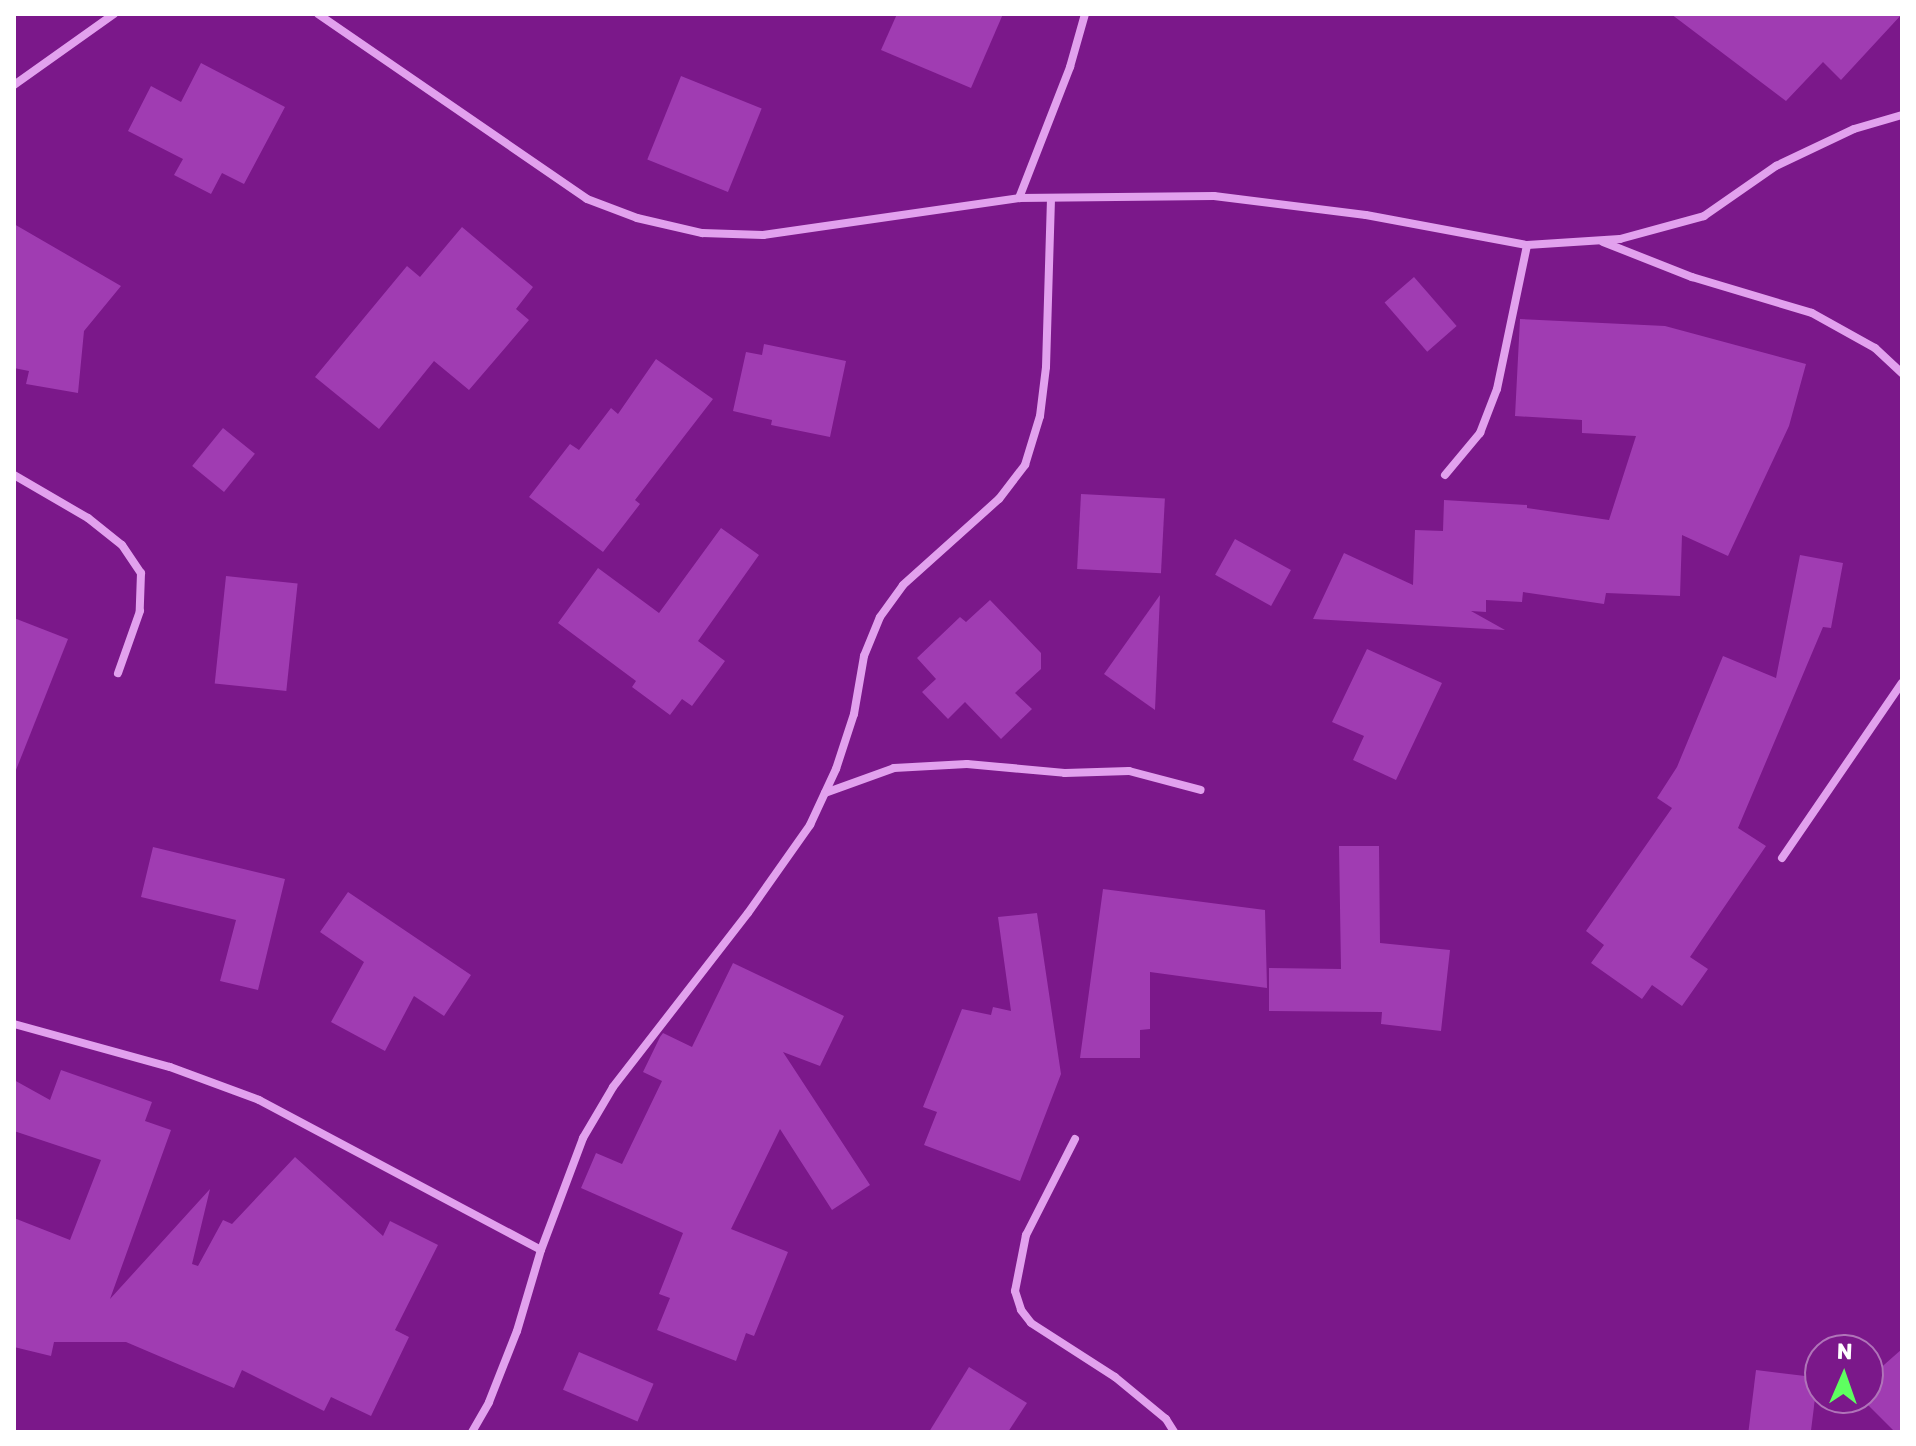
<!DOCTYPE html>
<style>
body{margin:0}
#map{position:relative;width:1916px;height:1446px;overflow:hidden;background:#7b188a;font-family:Rubik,sans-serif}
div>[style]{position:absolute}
.building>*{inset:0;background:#a03cb2;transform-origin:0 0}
.street>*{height:8px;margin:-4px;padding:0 4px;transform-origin:4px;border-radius:4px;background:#e2a1ee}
span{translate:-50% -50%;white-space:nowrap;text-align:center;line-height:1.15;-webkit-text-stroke:6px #7b188a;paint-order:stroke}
.frame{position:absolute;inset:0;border:16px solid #fff;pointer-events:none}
.north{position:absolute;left:1804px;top:1334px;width:80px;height:80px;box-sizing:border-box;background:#7b188a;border:2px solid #b074b9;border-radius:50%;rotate:2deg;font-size:22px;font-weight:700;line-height:32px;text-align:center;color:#fff}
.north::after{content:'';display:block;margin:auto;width:28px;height:36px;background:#5eff60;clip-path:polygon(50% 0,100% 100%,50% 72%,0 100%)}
</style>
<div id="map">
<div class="building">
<i style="clip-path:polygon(897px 14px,1003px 14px,971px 88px,881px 50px)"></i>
<i style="clip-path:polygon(1671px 14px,1902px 14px,1841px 80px,1823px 62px,1786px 101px)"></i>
<i style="clip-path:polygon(201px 63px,285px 107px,244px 184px,222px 173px,211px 194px,174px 175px,183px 159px,128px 131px,151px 86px,181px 102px)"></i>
<i style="left:681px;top:76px;width:87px;height:90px;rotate:22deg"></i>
<i style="clip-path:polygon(14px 224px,121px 286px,84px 331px,78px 393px,26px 384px,29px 371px,14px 368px)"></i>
<i style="clip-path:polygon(462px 227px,533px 287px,516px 309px,529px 320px,469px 390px,434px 361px,379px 429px,315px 377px,407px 266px,420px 277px)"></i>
<i style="left:1414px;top:277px;width:65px;height:39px;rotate:49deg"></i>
<i style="clip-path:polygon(1520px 319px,1665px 326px,1806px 364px,1789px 426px,1728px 556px,1682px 535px,1680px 596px,1606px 593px,1604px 604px,1523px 592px,1522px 602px,1486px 600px,1486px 612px,1471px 611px,1505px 630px,1313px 619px,1344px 553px,1413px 585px,1415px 530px,1443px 531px,1444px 500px,1527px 505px,1527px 508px,1609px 520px,1636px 436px,1582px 433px,1582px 420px,1515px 416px)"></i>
<i style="clip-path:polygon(764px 344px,846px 361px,830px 437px,771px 425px,772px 420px,733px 411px,746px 352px,762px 355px)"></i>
<i style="clip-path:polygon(656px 359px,713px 399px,635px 500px,640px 504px,603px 552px,529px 497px,570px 444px,579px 450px,611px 408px,618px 414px)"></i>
<i style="left:223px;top:428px;width:41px;height:49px;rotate:39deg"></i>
<i style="left:1081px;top:494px;width:84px;height:75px;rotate:3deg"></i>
<i style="clip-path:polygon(721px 528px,759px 555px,698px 641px,725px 661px,692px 706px,682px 699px,670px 715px,632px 687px,636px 681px,558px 623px,598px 568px,659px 613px)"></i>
<i style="left:1235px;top:539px;width:64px;height:41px;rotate:29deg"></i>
<i style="clip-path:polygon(1800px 555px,1843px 563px,1831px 628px,1823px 627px,1738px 828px,1766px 846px,1690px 957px,1708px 969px,1682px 1006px,1652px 985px,1642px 999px,1591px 963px,1604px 945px,1586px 931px,1672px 808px,1657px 798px,1677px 767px,1723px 656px,1776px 678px)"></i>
<i style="left:226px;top:576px;width:72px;height:108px;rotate:6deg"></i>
<i style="clip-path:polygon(1160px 595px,1155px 710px,1104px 674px)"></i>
<i style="clip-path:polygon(990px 600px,1041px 653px,1041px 669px,1015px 693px,1032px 709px,1001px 739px,965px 702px,948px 719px,922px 692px,936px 679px,917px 658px,960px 617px,966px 622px)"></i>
<i style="clip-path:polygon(14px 618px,68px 639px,16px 770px,14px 770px)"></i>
<i style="clip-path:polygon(1367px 649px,1442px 683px,1396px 780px,1353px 760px,1364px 736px,1332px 722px)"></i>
<i style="clip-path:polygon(1339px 846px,1379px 846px,1380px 943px,1450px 950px,1441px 1031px,1381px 1024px,1382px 1012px,1269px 1011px,1269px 968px,1341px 969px)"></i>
<i style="clip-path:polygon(153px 847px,285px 879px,258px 990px,220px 981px,236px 920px,141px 897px)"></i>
<i style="clip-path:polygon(1103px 889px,1265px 910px,1267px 988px,1150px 972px,1150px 1029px,1140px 1030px,1140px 1058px,1080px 1058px)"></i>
<i style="clip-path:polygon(348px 892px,471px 975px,444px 1016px,414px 996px,385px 1051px,331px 1022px,364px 962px,320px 932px)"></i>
<i style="clip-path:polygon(1037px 913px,1061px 1074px,1020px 1181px,924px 1145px,937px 1112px,923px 1107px,962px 1009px,991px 1015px,993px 1007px,1011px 1011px,998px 917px)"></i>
<i style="clip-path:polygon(733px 963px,844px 1016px,820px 1066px,783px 1052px,870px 1185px,832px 1210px,780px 1129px,731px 1229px,788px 1252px,754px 1336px,746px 1333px,736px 1361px,657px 1330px,670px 1298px,659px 1294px,683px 1233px,581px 1188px,596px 1153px,622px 1164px,662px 1081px,643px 1072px,660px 1037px,663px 1033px,692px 1047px)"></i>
<i style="clip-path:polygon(61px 1070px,152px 1102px,145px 1121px,171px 1130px,110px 1299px,210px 1189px,192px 1264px,198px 1266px,223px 1220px,232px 1224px,295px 1157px,383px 1236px,390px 1221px,438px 1245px,395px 1330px,409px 1337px,371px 1416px,331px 1397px,324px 1411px,242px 1370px,234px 1388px,126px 1342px,54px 1342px,51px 1356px,14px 1347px,14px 1218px,70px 1240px,101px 1160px,14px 1131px,14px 1080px,50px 1100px)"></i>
<i style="clip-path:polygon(1902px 1349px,1902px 1432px,1895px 1432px,1861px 1398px,1868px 1398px,1868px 1379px)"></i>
<i style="left:579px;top:1352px;width:81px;height:41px;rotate:23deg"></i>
<i style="clip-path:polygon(969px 1367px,1027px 1403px,1008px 1432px,929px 1432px)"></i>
<i style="left:1756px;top:1370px;width:62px;height:62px;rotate:7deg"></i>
</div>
<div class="street">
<i style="left:318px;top:14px;width:326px;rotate:34.5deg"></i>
<i style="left:587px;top:199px;width:53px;rotate:20.8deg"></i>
<i style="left:637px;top:218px;width:67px;rotate:13deg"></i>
<i style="left:702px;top:233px;width:61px;rotate:1.9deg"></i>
<i style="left:763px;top:235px;width:259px;rotate:-8.2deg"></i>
<i style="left:1019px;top:198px;width:195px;rotate:-0.6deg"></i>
<i style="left:1214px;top:196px;width:153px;rotate:7.1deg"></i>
<i style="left:1366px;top:215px;width:164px;rotate:10.6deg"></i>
<i style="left:1527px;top:245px;width:93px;rotate:-3.7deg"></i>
<i style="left:1620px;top:239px;width:87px;rotate:-15.3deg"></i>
<i style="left:1704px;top:216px;width:88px;rotate:-34.8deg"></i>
<i style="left:1776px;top:166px;width:86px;rotate:-25.4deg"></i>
<i style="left:1854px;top:129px;width:50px;rotate:-16.3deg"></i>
<i style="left:14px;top:85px;width:123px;rotate:-35.4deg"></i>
<i style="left:1019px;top:198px;width:141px;rotate:-68.7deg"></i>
<i style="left:1070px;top:67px;width:55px;rotate:-74.2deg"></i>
<i style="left:1603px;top:242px;width:96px;rotate:21.5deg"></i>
<i style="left:1692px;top:277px;width:125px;rotate:16.7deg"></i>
<i style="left:1812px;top:313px;width:72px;rotate:29.1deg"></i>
<i style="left:1875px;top:348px;width:37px;rotate:43deg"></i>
<i style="left:14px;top:475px;width:86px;rotate:30.2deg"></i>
<i style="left:88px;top:518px;width:43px;rotate:38.5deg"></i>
<i style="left:122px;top:545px;width:34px;rotate:56deg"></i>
<i style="left:141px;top:573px;width:38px;rotate:92deg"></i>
<i style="left:140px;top:611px;width:66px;rotate:109.5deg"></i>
<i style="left:1445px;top:475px;width:55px;rotate:-50.2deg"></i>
<i style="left:1480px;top:433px;width:47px;rotate:-68.9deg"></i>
<i style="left:1497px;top:389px;width:147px;rotate:-78.2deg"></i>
<i style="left:825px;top:793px;width:73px;rotate:-19.9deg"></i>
<i style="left:894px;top:768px;width:73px;rotate:-3.1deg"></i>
<i style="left:967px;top:764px;width:98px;rotate:5.2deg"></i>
<i style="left:1065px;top:773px;width:64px;rotate:-1.8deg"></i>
<i style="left:1129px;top:771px;width:74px;rotate:14.8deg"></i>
<i style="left:1782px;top:858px;width:212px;rotate:-55.6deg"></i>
<i style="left:14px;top:1024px;width:162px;rotate:15.4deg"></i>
<i style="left:170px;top:1067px;width:95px;rotate:20.3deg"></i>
<i style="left:259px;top:1100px;width:319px;rotate:28deg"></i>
<i style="left:1075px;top:1139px;width:108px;rotate:117deg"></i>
<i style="left:1026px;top:1235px;width:57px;rotate:101.1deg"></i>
<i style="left:1015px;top:1291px;width:20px;rotate:72deg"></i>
<i style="left:1021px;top:1310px;width:16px;rotate:52deg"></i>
<i style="left:1031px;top:1323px;width:100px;rotate:32.7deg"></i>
<i style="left:1115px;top:1377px;width:66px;rotate:39.5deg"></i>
<i style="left:1166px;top:1419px;width:15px;rotate:58deg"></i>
<i style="left:472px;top:1432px;width:34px;rotate:-60deg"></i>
<i style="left:489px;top:1402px;width:76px;rotate:-68.5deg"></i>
<i style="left:517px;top:1331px;width:84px;rotate:-73.5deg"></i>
<i style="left:541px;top:1250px;width:120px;rotate:-69.4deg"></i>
<i style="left:583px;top:1138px;width:59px;rotate:-59.5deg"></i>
<i style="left:613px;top:1087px;width:220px;rotate:-52.2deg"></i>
<i style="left:748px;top:913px;width:108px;rotate:-54.8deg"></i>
<i style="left:810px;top:825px;width:62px;rotate:-65.1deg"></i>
<i style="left:836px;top:769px;width:58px;rotate:-71.9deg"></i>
<i style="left:854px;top:714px;width:59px;rotate:-80.2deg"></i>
<i style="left:864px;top:656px;width:42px;rotate:-67.7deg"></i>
<i style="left:880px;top:617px;width:39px;rotate:-54deg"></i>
<i style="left:903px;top:585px;width:129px;rotate:-41.9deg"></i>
<i style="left:999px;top:499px;width:43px;rotate:-52.6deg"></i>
<i style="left:1025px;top:465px;width:51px;rotate:-73deg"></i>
<i style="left:1040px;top:416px;width:49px;rotate:-83deg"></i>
<i style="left:1046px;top:367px;width:169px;rotate:-88.3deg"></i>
</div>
<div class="frame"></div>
<div class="north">N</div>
</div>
